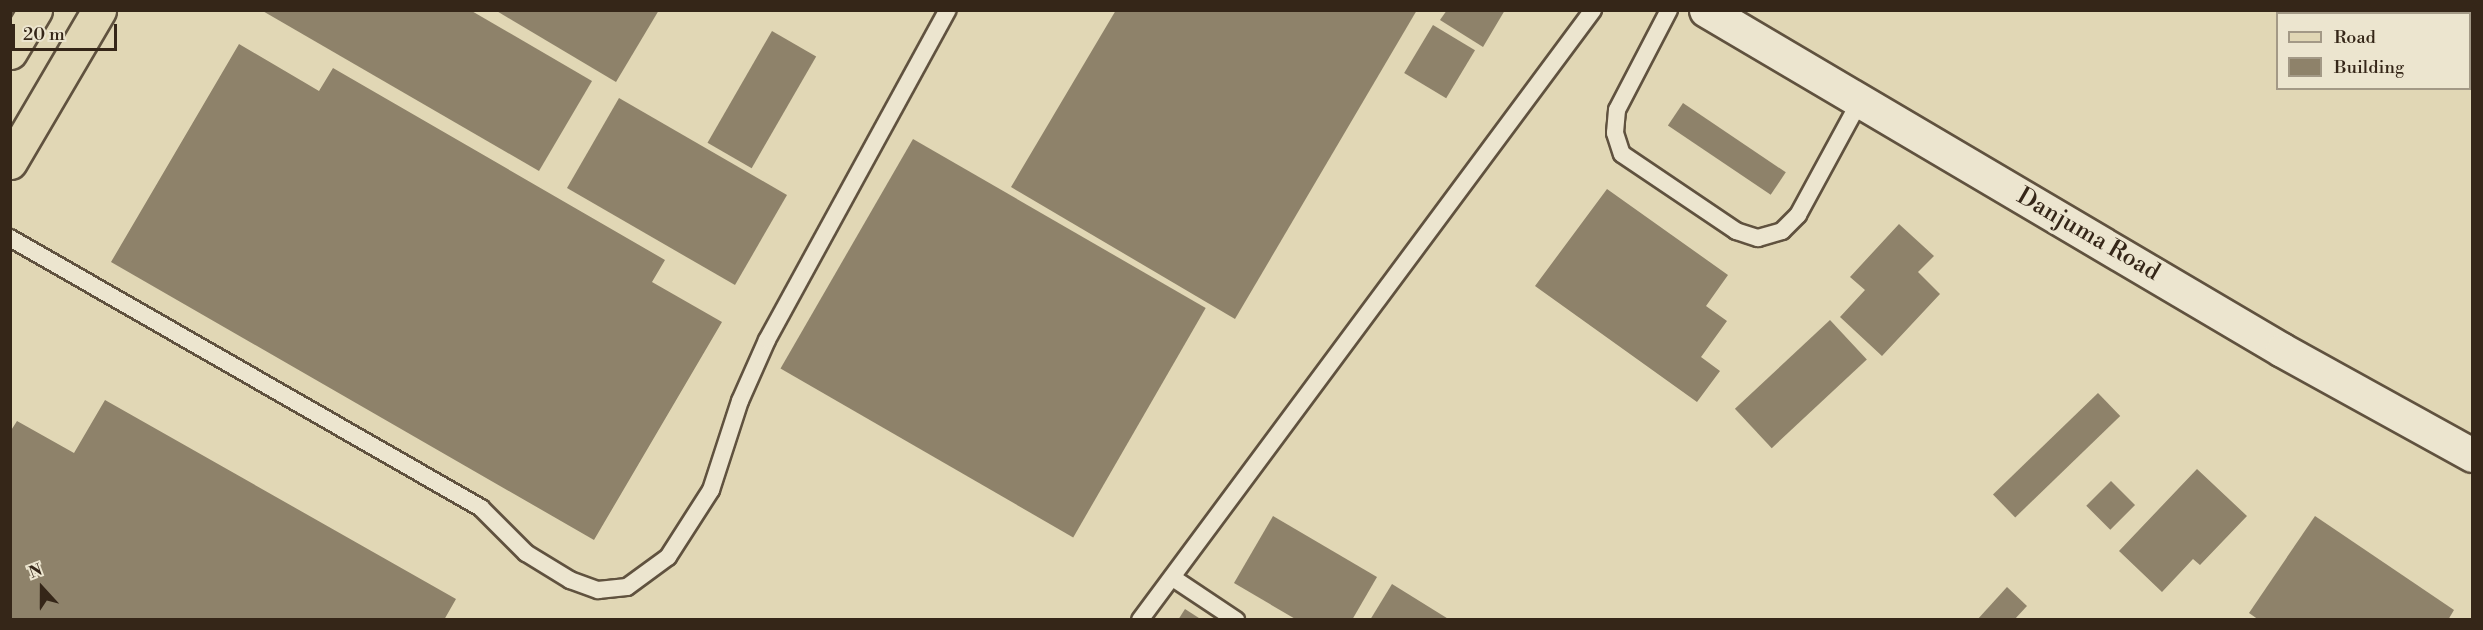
<!DOCTYPE html>
<style>
body{margin:0}
#map{position:relative;width:2483px;height:630px;overflow:hidden;background:#e1d7b5;font-family:"Libre Bodoni",serif}
div>[style]{position:absolute}
.building>*{inset:0;background:#8e826a;transform-origin:0 0}
.roads{filter:drop-shadow(2px 0 #60523f) drop-shadow(-2px 0 #60523f) drop-shadow(0 2px #60523f) drop-shadow(0 -2px #60523f)}
.lane>*{height:16px;margin:-8px;padding:0 8px;transform-origin:8px;border-radius:8px;background:#ece5cf}
.street>*{height:33px;margin:-16.5px;padding:0 16.5px;transform-origin:16.5px;border-radius:16.5px;background:#ece5cf}
.primary>*{height:33px;margin:-16.5px;padding:0 16.5px;transform-origin:16.5px;border-radius:16.5px;background:#e1d7b5}
span{translate:-50% -50%;white-space:nowrap;text-align:center;line-height:1.15;-webkit-text-stroke:6px #ece5cf;paint-order:stroke}
.street-label{font-size:24px;color:#352618}
.frame{position:absolute;inset:0;border:12px solid #352618;pointer-events:none}
.legend{position:absolute;left:2276px;top:12px;width:195px;height:78px;box-sizing:border-box;background:#ece5cf;border:2px solid #a39986;margin:0;padding:8px 10px;list-style:none;font-size:18px;color:#352618}
.legend li{display:flex;align-items:center;gap:12px;height:30px}
.legend b{width:30px;border:2px solid #a39986}
.north{position:absolute;left:12px;top:558px;width:60px;height:60px;-webkit-text-stroke:4px #ece5cf;paint-order:stroke;rotate:339deg;font-size:16px;font-weight:700;line-height:24px;text-align:center;color:#352618}
.north::after{content:'';display:block;margin:auto;width:21px;height:27px;background:#352618;clip-path:polygon(50% 0,100% 100%,50% 72%,0 100%)}
.scale{position:absolute;left:12px;top:24px;width:105px;height:27px;box-sizing:border-box;border:3px solid #352618;border-top:0;padding-left:8px;font-size:18px;line-height:21px;white-space:nowrap;color:#352618;-webkit-text-stroke:4px #ece5cf;paint-order:stroke}
</style>
<div id="map">
<div class="building">
<i style="clip-path:polygon(261px 10px,470px 10px,592px 81px,539px 171px)"></i>
<i style="clip-path:polygon(495px 10px,659px 10px,616px 82px)"></i>
<i style="clip-path:polygon(1116px 10px,1417px 10px,1235px 319px,1011px 187px)"></i>
<i style="clip-path:polygon(1447px 10px,1505px 10px,1483px 47px,1440px 20px)"></i>
<i style="left:1433px;top:25px;width:49px;height:56px;rotate:31deg"></i>
<i style="left:772px;top:31px;width:51px;height:129px;rotate:30deg"></i>
<i style="clip-path:polygon(239px 44px,319px 91px,333px 68px,665px 260px,652px 282px,722px 322px,594px 540px,111px 262px)"></i>
<i style="left:619px;top:98px;width:194px;height:104px;rotate:30deg"></i>
<i style="left:1683px;top:103px;width:124px;height:27px;rotate:34deg"></i>
<i style="left:913px;top:139px;width:338px;height:265px;rotate:30deg"></i>
<i style="clip-path:polygon(1607px 189px,1728px 275px,1706px 306px,1727px 321px,1701px 357px,1720px 371px,1697px 402px,1535px 286px)"></i>
<i style="clip-path:polygon(1899px 224px,1934px 256px,1918px 272px,1940px 294px,1882px 356px,1840px 317px,1865px 290px,1850px 277px)"></i>
<i style="left:1830px;top:320px;width:54px;height:130px;rotate:47deg"></i>
<i style="left:2098px;top:393px;width:32px;height:146px;rotate:46deg"></i>
<i style="clip-path:polygon(105px 400px,456px 599px,444px 620px,10px 620px,10px 432px,17px 421px,74px 453px)"></i>
<i style="clip-path:polygon(2197px 469px,2247px 516px,2200px 565px,2193px 559px,2162px 592px,2119px 551px)"></i>
<i style="left:2111px;top:481px;width:34px;height:35px;rotate:45deg"></i>
<i style="clip-path:polygon(1273px 516px,1377px 577px,1352px 620px,1297px 620px,1234px 583px)"></i>
<i style="clip-path:polygon(2315px 516px,2454px 610px,2448px 620px,2259px 620px,2249px 613px)"></i>
<i style="clip-path:polygon(1392px 584px,1450px 620px,1370px 620px)"></i>
<i style="clip-path:polygon(2007px 587px,2027px 606px,2014px 620px,1977px 620px)"></i>
<i style="clip-path:polygon(1185px 609px,1202px 620px,1178px 620px)"></i>
</div>
<div class="roads">
<div class="lane">
<i style="left:1669px;top:10px;width:113px;rotate:117.5deg"></i>
<i style="left:1617px;top:110px;width:23px;rotate:95deg"></i>
<i style="left:1615px;top:133px;width:22px;rotate:72deg"></i>
<i style="left:1622px;top:154px;width:138px;rotate:34deg"></i>
<i style="left:1736px;top:231px;width:23px;rotate:18deg"></i>
<i style="left:1758px;top:238px;width:25px;rotate:-16deg"></i>
<i style="left:1782px;top:231px;width:23px;rotate:-45deg"></i>
<i style="left:1798px;top:215px;width:130px;rotate:-61.5deg"></i>
<i style="left:10px;top:238px;width:543px;rotate:29.82deg"></i>
<i style="left:481px;top:508px;width:64px;rotate:45deg"></i>
<i style="left:526px;top:553px;width:52px;rotate:31.5deg"></i>
<i style="left:570px;top:580px;width:30px;rotate:20deg"></i>
<i style="left:598px;top:590px;width:29px;rotate:-6deg"></i>
<i style="left:627px;top:587px;width:51px;rotate:-36.2deg"></i>
<i style="left:668px;top:557px;width:80px;rotate:-57.3deg"></i>
<i style="left:711px;top:490px;width:94px;rotate:-72deg"></i>
<i style="left:740px;top:401px;width:67px;rotate:-66.1deg"></i>
<i style="left:767px;top:340px;width:376px;rotate:-61.3deg"></i>
<i style="left:1173px;top:578px;width:76px;rotate:33.7deg"></i>
<i style="left:1140px;top:620px;width:760px;rotate:-53.4deg"></i>
</div>
<div class="street">
<i style="left:1706px;top:10px;width:669px;rotate:30.55deg"></i>
<i style="left:2282px;top:350px;width:217px;rotate:28.9deg"></i>
</div>
<div class="primary">
<i style="left:10px;top:52px;width:49px;rotate:-59.2deg"></i>
<i style="left:10px;top:162px;width:176px;rotate:-59.6deg"></i>
</div>
</div>
<div class="street-label">
<span style="left:2088px;top:235px;rotate:30deg">Danjuma Road</span>
</div>
<div class="frame"></div>
<ul class="legend">
<li><b style="height:8px;background:#e1d7b5"></b>Road</li>
<li><b style="height:16px;background:#8e826a"></b>Building</li>
</ul>
<div class="north">N</div>
<div class="scale">20 m</div>
</div>
